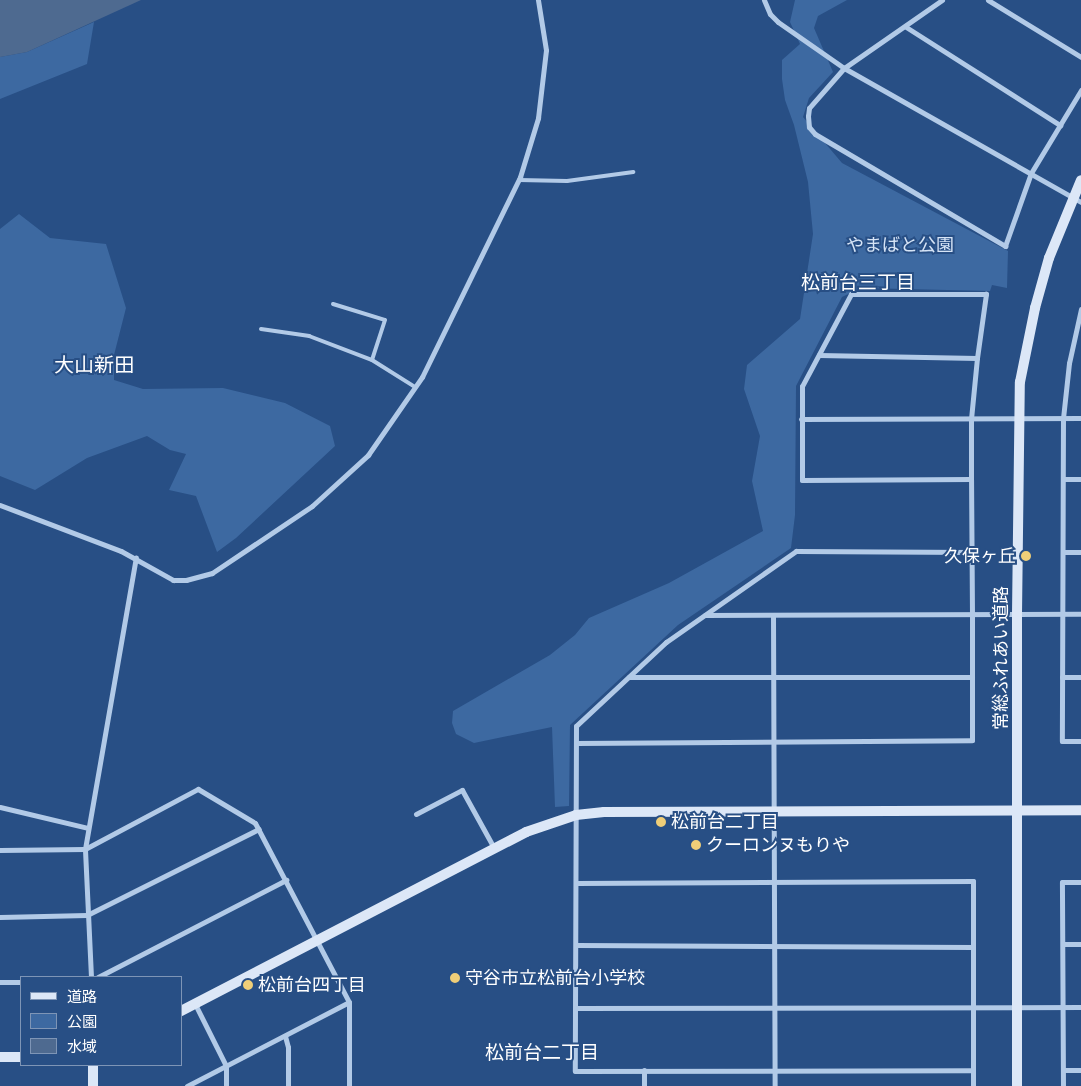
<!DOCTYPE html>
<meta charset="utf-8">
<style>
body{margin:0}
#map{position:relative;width:1081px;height:1086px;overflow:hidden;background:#284f85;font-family:Karla,"Noto Sans JP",sans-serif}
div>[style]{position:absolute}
.green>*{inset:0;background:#3d69a1}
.water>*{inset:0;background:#4e6a90}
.lane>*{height:4px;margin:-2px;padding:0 2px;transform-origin:2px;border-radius:2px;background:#b2cae7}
.street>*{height:5px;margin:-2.5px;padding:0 2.5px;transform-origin:2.5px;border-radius:2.5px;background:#b2cae7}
.secondary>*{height:10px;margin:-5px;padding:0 5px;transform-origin:5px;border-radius:5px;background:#dce7f7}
.dots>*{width:14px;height:14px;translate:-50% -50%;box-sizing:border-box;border:2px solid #284f85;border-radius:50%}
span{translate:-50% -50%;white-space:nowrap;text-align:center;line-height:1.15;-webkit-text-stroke:4px #284f85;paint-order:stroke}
.park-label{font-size:18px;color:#d6e4f6}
.poi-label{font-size:18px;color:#fff}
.right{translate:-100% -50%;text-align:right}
.left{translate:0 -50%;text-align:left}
.street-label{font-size:18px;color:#fff}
.neighbourhood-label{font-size:19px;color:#fff}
.quarter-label{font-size:20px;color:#fff}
.legend{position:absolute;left:20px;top:976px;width:162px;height:90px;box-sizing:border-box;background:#284f85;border:1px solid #7e95b6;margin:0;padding:6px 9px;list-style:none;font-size:15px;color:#fff}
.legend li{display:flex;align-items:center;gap:10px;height:25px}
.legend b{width:25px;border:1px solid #7e95b6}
</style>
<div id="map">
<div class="green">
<i style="clip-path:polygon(795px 0,847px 0,818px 16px,814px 28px,833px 72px,809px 98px,803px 117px,842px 163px,1008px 251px,1007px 288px,992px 285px,990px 291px,861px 288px,842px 297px,796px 386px,795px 515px,791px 548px,678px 625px,570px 725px,569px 806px,555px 807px,552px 727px,474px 743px,456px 734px,452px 723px,453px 711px,550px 655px,575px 635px,589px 618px,669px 583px,763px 531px,752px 481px,760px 436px,744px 389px,747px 365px,800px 319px,813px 234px,808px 182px,794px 125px,785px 100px,782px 79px,782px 60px,800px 44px,790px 22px)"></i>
<i style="clip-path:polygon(94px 22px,87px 64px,0 99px,0 57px,27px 52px)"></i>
<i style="clip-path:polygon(19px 214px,50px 238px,106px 244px,126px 308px,114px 355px,114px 380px,143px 389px,223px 388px,285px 403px,330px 426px,335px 446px,236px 538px,217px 552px,196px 496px,169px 490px,186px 454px,170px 450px,147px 436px,87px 458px,35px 490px,0 476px,0 229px)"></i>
</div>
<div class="water">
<i style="clip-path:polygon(0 0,141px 0,27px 52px,0 57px)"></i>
</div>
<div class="lane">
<i style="left:519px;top:180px;width:48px;rotate:1.2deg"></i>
<i style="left:567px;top:181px;width:67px;rotate:-7.8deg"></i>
<i style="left:333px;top:304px;width:54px;rotate:17.1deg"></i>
<i style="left:385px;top:320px;width:42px;rotate:108deg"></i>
<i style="left:261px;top:329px;width:49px;rotate:8.3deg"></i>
<i style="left:309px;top:336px;width:67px;rotate:20.9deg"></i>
<i style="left:372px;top:360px;width:51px;rotate:32.1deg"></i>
</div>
<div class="street">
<i style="left:764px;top:0;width:15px;rotate:67deg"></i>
<i style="left:770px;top:14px;width:11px;rotate:45deg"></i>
<i style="left:778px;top:22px;width:80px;rotate:34.9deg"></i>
<i style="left:844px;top:68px;width:272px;rotate:29.5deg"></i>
<i style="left:942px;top:0;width:119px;rotate:145.2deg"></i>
<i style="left:844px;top:68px;width:53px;rotate:131.2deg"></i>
<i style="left:809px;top:108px;width:8px;rotate:97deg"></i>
<i style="left:808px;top:116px;width:11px;rotate:85deg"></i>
<i style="left:809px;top:127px;width:9px;rotate:49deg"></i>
<i style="left:815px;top:134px;width:221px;rotate:30.5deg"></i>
<i style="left:1005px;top:246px;width:77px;rotate:-70.4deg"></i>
<i style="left:1031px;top:173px;width:97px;rotate:-58.9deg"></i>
<i style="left:988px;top:0;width:109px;rotate:31.5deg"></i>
<i style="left:906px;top:27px;width:183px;rotate:32.5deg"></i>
<i style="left:1081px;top:309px;width:55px;rotate:102.5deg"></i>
<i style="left:1069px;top:363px;width:55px;rotate:96.2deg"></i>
<i style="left:1063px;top:418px;width:323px;rotate:90.2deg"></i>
<i style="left:1062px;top:741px;width:19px"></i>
<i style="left:819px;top:355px;width:158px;rotate:1.1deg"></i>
<i style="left:801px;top:419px;width:280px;rotate:-0.2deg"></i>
<i style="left:1063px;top:479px;width:18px"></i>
<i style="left:0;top:505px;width:129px;rotate:20.8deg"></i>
<i style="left:121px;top:551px;width:60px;rotate:29.1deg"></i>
<i style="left:173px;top:580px;width:13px"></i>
<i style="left:186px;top:580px;width:27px;rotate:-15deg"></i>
<i style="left:212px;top:573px;width:120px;rotate:-33.8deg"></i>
<i style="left:312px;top:506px;width:76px;rotate:-42.3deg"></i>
<i style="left:368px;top:455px;width:95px;rotate:-55.3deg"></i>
<i style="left:422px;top:377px;width:223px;rotate:-63.9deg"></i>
<i style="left:520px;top:177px;width:62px;rotate:-73deg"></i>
<i style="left:538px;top:118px;width:68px;rotate:-83.3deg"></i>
<i style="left:546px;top:50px;width:51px;rotate:-99.1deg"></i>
<i style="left:972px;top:552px;width:176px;rotate:-179.7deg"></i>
<i style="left:796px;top:551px;width:159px;rotate:145deg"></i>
<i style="left:666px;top:642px;width:123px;rotate:137deg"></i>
<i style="left:576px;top:726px;width:345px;rotate:90.2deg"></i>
<i style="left:575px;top:1071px;width:397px;rotate:-0.1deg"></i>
<i style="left:1063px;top:552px;width:18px"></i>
<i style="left:705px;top:615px;width:376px;rotate:-0.2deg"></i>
<i style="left:773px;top:615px;width:471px;rotate:89.8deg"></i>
<i style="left:629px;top:677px;width:343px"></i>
<i style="left:1062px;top:677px;width:19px"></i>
<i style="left:576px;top:743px;width:396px;rotate:-0.4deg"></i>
<i style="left:972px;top:740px;width:125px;rotate:-90deg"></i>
<i style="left:972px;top:615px;width:136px;rotate:-90.4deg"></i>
<i style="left:971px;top:479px;width:60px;rotate:-90deg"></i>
<i style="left:971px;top:419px;width:61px;rotate:-84.4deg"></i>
<i style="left:977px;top:358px;width:65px;rotate:-82deg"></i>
<i style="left:986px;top:294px;width:135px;rotate:180deg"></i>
<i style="left:851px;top:294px;width:104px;rotate:118deg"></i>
<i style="left:802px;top:386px;width:94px;rotate:90deg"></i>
<i style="left:802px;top:480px;width:169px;rotate:-0.3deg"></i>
<i style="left:0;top:807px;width:90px;rotate:13.4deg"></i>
<i style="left:416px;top:814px;width:52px;rotate:-27.6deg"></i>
<i style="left:462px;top:790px;width:66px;rotate:61.1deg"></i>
<i style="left:0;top:850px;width:85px;rotate:-0.7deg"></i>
<i style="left:85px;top:849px;width:128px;rotate:-28deg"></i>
<i style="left:198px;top:789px;width:66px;rotate:30.8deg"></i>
<i style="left:255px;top:823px;width:202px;rotate:62.3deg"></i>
<i style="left:349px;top:1002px;width:84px;rotate:90deg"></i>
<i style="left:577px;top:883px;width:396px;rotate:-0.3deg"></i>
<i style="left:973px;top:881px;width:205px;rotate:90deg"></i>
<i style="left:0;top:917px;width:87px;rotate:-1.3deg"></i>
<i style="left:87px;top:915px;width:192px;rotate:-26.6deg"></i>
<i style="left:1063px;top:944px;width:18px"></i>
<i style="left:577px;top:945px;width:396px;rotate:0.3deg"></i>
<i style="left:91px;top:977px;width:128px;rotate:-92.7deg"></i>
<i style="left:85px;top:849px;width:296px;rotate:-80.1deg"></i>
<i style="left:98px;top:977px;width:212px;rotate:-27.3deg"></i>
<i style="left:0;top:982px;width:21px"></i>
<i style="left:195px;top:1004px;width:69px;rotate:63.4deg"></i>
<i style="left:226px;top:1066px;width:20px;rotate:90deg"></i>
<i style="left:576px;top:1008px;width:505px;rotate:-0.11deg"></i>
<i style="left:285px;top:1036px;width:11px;rotate:75deg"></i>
<i style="left:288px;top:1047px;width:39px;rotate:90deg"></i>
<i style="left:644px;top:1070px;width:16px;rotate:90deg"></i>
<i style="left:1063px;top:1070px;width:18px"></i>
<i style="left:187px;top:1086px;width:182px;rotate:-27.4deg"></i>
<i style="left:1063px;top:1086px;width:204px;rotate:-90.3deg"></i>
<i style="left:1062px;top:882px;width:19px"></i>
</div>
<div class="secondary">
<i style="left:181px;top:1011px;width:389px;rotate:-27.4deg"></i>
<i style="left:526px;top:832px;width:53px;rotate:-18.8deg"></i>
<i style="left:576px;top:815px;width:28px;rotate:-6deg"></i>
<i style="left:604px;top:812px;width:477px;rotate:-0.2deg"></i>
<i style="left:0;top:1057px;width:21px"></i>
<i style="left:93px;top:1065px;width:21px;rotate:90deg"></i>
<i style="left:1017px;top:1086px;width:472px;rotate:-90deg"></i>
<i style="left:1017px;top:614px;width:232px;rotate:-89.3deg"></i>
<i style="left:1020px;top:382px;width:76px;rotate:-78.5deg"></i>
<i style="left:1035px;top:308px;width:52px;rotate:-74.4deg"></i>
<i style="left:1049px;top:258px;width:84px;rotate:-67.7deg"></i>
</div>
<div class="dots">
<i style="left:1026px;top:556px;background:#efce78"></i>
<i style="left:661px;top:822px;background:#efce78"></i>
<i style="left:696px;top:845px;background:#efce78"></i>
<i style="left:455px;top:978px;background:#efce78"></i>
<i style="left:248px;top:985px;background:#efce78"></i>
</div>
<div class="park-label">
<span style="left:900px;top:245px">やまばと公園</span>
</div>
<div class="poi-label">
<span class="right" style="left:1016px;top:556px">久保ヶ丘</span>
<span class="left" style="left:671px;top:822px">松前台二丁目</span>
<span class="left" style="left:706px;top:845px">クーロンヌもりや</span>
<span class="left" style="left:465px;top:978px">守谷市立松前台小学校</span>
<span class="left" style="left:258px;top:985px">松前台四丁目</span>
</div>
<div class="street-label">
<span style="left:1001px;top:658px;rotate:-90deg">常総ふれあい道路</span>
</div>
<div class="neighbourhood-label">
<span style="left:858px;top:284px">松前台三丁目</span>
<span style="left:542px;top:1054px">松前台二丁目</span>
</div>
<div class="quarter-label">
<span style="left:94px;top:365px">大山新田</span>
</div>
<ul class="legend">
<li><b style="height:6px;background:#dce7f7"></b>道路</li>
<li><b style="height:14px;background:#3d69a1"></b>公園</li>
<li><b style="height:14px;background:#4e6a90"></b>水域</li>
</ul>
</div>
